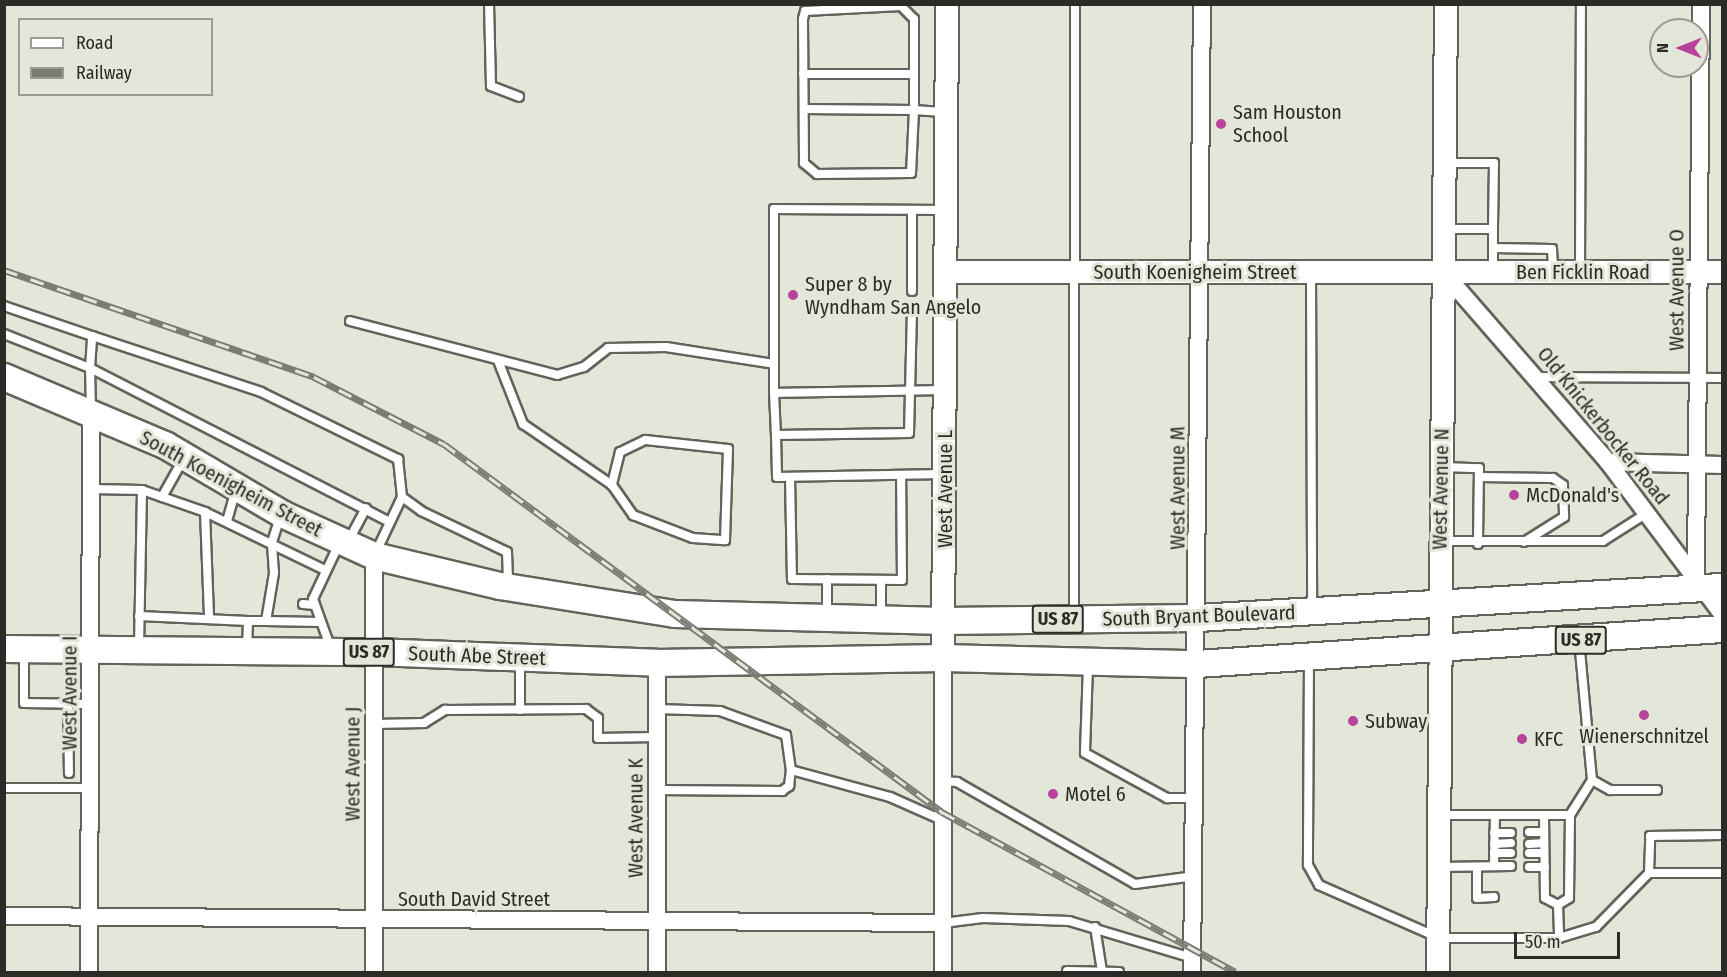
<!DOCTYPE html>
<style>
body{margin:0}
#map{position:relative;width:1727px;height:977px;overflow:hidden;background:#e3e7da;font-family:"Fira Sans Condensed",sans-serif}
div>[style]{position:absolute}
.roads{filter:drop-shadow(2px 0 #61645a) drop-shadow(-2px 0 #61645a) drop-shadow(0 2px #61645a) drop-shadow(0 -2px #61645a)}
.lane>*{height:8px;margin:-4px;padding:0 4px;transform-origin:4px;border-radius:4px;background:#fff}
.street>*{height:16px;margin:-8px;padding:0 8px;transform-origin:8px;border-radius:8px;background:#fff}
.secondary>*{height:22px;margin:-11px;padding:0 11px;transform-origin:11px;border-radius:11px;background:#fff}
.primary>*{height:26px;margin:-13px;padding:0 13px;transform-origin:13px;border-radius:13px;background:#fff}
.rail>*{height:7px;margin-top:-3.5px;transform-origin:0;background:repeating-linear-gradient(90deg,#e3e7da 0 14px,#7a7d74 0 28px);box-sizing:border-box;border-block:2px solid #7a7d74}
.dots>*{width:16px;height:16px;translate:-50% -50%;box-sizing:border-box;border:3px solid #e3e7da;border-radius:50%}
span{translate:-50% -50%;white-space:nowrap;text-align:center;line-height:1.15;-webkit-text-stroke:6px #e3e7da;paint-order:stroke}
.shield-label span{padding:2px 4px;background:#e3e7da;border:2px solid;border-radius:4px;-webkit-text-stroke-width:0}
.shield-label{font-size:18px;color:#2b2c27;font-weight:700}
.poi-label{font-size:20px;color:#2b2c27}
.left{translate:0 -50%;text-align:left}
.street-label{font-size:20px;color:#2b2c27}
.frame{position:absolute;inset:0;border:6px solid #2b2c27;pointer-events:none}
.legend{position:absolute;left:18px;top:18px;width:195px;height:78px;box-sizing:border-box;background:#e3e7da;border:2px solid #999c92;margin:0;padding:8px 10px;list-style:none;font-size:18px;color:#2b2c27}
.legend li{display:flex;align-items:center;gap:12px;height:30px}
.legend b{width:30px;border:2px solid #999c92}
.north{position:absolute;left:1649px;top:18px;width:60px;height:60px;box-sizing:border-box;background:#e3e7da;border:2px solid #999c92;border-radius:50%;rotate:270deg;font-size:16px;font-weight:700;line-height:24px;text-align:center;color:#2b2c27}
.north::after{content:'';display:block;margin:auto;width:21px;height:27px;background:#b8439c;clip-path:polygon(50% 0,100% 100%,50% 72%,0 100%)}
.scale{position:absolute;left:1514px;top:932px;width:106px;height:27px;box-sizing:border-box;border:3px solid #2b2c27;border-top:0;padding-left:8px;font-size:18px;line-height:21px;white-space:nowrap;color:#2b2c27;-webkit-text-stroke:4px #e3e7da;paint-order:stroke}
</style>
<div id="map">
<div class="roads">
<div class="lane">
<i style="left:489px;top:4px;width:82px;rotate:88.6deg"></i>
<i style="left:491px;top:86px;width:30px;rotate:21deg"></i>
<i style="left:803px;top:74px;width:111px"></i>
<i style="left:804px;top:109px;width:110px;rotate:0.5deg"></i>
<i style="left:914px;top:110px;width:63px;rotate:92.7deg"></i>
<i style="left:911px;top:173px;width:94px;rotate:179.4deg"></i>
<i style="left:817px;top:174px;width:17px;rotate:-140deg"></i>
<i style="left:804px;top:163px;width:144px;rotate:-90.4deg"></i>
<i style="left:803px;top:19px;width:8px;rotate:-76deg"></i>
<i style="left:805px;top:11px;width:96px;rotate:-3deg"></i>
<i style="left:901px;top:6px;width:18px;rotate:45deg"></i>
<i style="left:914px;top:19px;width:91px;rotate:90deg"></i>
<i style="left:914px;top:110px;width:32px;rotate:4deg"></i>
<i style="left:1445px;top:163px;width:49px"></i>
<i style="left:1494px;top:163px;width:66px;rotate:90.9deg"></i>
<i style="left:1493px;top:229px;width:47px;rotate:180deg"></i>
<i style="left:912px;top:210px;width:81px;rotate:90deg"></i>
<i style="left:1493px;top:229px;width:42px;rotate:90deg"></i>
<i style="left:1493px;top:248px;width:59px;rotate:1deg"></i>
<i style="left:1552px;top:249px;width:22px;rotate:87deg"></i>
<i style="left:1580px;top:271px;width:267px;rotate:-89.8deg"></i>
<i style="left:1311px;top:275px;width:335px;rotate:89.8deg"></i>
<i style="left:4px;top:306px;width:93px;rotate:18.8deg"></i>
<i style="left:350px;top:321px;width:214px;rotate:14.6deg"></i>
<i style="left:557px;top:375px;width:28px;rotate:-17deg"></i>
<i style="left:584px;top:367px;width:31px;rotate:-38deg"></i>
<i style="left:608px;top:348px;width:58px;rotate:-1deg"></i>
<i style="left:666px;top:347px;width:109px;rotate:8.9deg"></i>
<i style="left:4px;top:334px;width:92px;rotate:21.6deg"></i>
<i style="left:90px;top:368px;width:32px;rotate:-86deg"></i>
<i style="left:92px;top:336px;width:178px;rotate:18.3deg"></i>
<i style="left:261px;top:392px;width:153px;rotate:26.1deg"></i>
<i style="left:398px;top:459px;width:38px;rotate:84deg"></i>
<i style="left:499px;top:363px;width:66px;rotate:68.5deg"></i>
<i style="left:523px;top:424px;width:108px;rotate:34.4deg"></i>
<i style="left:612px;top:485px;width:37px;rotate:55deg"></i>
<i style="left:633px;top:515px;width:64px;rotate:21deg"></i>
<i style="left:693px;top:538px;width:32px;rotate:4deg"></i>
<i style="left:725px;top:540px;width:91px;rotate:-88.1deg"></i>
<i style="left:728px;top:449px;width:83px;rotate:-173.8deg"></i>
<i style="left:645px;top:440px;width:28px;rotate:154deg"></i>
<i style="left:620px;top:452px;width:34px;rotate:104deg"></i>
<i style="left:1537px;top:377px;width:185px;rotate:0.3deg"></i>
<i style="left:942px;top:390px;width:168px;rotate:179deg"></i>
<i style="left:774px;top:393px;width:184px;rotate:-90deg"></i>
<i style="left:774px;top:209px;width:169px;rotate:0.3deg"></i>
<i style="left:774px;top:393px;width:42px;rotate:87.3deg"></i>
<i style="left:776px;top:435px;width:133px;rotate:-0.9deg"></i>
<i style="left:909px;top:433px;width:123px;rotate:-88.6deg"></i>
<i style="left:91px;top:411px;width:43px;rotate:-91.3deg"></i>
<i style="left:90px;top:368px;width:335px;rotate:27.2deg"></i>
<i style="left:776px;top:435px;width:42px;rotate:88.6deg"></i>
<i style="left:777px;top:477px;width:167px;rotate:-1deg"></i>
<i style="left:1442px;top:467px;width:37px;rotate:2deg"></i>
<i style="left:1479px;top:468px;width:76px;rotate:90.8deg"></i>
<i style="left:790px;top:477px;width:102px;rotate:88.9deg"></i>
<i style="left:792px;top:579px;width:110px;rotate:0.5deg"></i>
<i style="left:902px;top:580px;width:105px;rotate:-90.5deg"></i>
<i style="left:1479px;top:477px;width:74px;rotate:0.8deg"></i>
<i style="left:1553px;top:478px;width:12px;rotate:35deg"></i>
<i style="left:1563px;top:485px;width:32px;rotate:88deg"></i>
<i style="left:1564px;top:517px;width:47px;rotate:148deg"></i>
<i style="left:91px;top:489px;width:51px;rotate:1.1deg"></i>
<i style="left:142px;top:490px;width:157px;rotate:91.1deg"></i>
<i style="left:142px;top:490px;width:67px;rotate:19.2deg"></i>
<i style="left:205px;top:512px;width:105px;rotate:87.8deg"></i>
<i style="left:162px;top:497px;width:45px;rotate:-60.6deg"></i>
<i style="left:205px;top:512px;width:133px;rotate:25.8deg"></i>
<i style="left:227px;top:521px;width:32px;rotate:-74deg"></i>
<i style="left:349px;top:540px;width:36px;rotate:-62deg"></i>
<i style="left:1444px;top:541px;width:159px"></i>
<i style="left:1603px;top:541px;width:52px;rotate:-32.5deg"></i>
<i style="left:376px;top:552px;width:61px;rotate:-64.7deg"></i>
<i style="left:402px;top:497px;width:24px;rotate:36deg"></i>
<i style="left:421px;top:511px;width:95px;rotate:25.5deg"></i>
<i style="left:507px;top:552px;width:32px;rotate:88deg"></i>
<i style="left:827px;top:579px;width:36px;rotate:90deg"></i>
<i style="left:881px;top:580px;width:35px;rotate:90deg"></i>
<i style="left:303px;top:604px;width:12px;rotate:5deg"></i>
<i style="left:139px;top:616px;width:109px;rotate:2.6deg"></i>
<i style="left:248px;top:621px;width:27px;rotate:92deg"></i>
<i style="left:1074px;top:616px;width:612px;rotate:-89.91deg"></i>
<i style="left:248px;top:621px;width:18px"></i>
<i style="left:266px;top:621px;width:49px;rotate:-80.5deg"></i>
<i style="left:274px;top:573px;width:31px;rotate:-94deg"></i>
<i style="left:272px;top:542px;width:25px;rotate:-72deg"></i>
<i style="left:266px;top:621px;width:53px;rotate:1.1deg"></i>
<i style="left:331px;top:649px;width:53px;rotate:-109.8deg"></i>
<i style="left:313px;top:599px;width:63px;rotate:-64.7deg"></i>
<i style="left:24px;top:653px;width:50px;rotate:90deg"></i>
<i style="left:24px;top:703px;width:67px;rotate:0.9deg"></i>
<i style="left:1309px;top:658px;width:207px;rotate:90.3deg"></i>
<i style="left:1308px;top:865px;width:23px;rotate:61deg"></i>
<i style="left:1319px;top:885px;width:131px;rotate:23.8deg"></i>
<i style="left:1439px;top:938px;width:120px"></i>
<i style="left:1559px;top:938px;width:39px;rotate:-17deg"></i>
<i style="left:1596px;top:927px;width:76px;rotate:-45.5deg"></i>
<i style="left:1649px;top:873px;width:73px"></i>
<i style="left:520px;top:659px;width:51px;rotate:90deg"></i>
<i style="left:1088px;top:666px;width:87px;rotate:92deg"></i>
<i style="left:1085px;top:753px;width:94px;rotate:28.8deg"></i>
<i style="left:1167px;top:798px;width:28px"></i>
<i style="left:68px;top:704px;width:69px;rotate:89.2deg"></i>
<i style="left:657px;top:709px;width:63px;rotate:1.8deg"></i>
<i style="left:720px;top:711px;width:70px;rotate:20deg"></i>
<i style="left:786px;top:735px;width:35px;rotate:82deg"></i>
<i style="left:791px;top:770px;width:103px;rotate:15.3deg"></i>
<i style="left:890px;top:797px;width:57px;rotate:23.9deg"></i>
<i style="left:374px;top:724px;width:50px;rotate:-1.1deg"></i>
<i style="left:424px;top:723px;width:25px;rotate:-32deg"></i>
<i style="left:445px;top:710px;width:141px;rotate:-0.4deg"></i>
<i style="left:586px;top:709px;width:15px;rotate:37deg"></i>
<i style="left:598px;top:718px;width:20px;rotate:90deg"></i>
<i style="left:598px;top:738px;width:59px;rotate:-1deg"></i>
<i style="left:1592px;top:780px;width:21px;rotate:29deg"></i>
<i style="left:1610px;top:790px;width:47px"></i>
<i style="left:942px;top:781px;width:15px;rotate:4deg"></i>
<i style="left:957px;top:782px;width:205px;rotate:29.8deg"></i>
<i style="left:1135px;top:884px;width:60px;rotate:-7.7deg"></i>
<i style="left:4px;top:788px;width:86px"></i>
<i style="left:657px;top:790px;width:125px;rotate:0.5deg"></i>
<i style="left:782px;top:791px;width:9px;rotate:-36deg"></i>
<i style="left:789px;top:786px;width:16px;rotate:-83deg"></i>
<i style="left:1441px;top:815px;width:54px"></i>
<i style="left:1544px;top:815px;width:83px;rotate:89.3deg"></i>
<i style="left:1545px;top:898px;width:15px;rotate:28deg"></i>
<i style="left:1570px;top:815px;width:41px;rotate:-57.8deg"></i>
<i style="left:1592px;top:780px;width:141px;rotate:-95.3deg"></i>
<i style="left:1529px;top:832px;width:15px"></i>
<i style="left:1494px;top:833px;width:17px"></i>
<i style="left:1494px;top:844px;width:17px;rotate:-3deg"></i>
<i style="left:1529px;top:844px;width:15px;rotate:-4deg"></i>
<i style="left:1494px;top:853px;width:17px"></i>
<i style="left:1529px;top:853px;width:15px"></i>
<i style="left:1494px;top:866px;width:51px;rotate:-88.9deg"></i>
<i style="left:1495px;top:815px;width:75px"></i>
<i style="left:1570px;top:815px;width:83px;rotate:90.7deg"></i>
<i style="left:1569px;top:898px;width:13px;rotate:148deg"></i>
<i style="left:1558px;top:905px;width:33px;rotate:88deg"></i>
<i style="left:1439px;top:867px;width:72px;rotate:-0.8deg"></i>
<i style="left:1477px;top:867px;width:31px;rotate:90deg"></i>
<i style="left:1477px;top:898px;width:17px;rotate:-3deg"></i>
<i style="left:1529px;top:867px;width:16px"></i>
<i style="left:1649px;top:873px;width:37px;rotate:-88deg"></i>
<i style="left:1650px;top:836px;width:72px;rotate:-0.8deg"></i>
<i style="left:943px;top:923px;width:40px;rotate:-7.1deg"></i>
<i style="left:983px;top:918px;width:86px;rotate:2deg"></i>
<i style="left:1069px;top:921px;width:128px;rotate:16.7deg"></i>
<i style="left:1095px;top:927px;width:45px;rotate:81deg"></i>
<i style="left:1067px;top:971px;width:52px;rotate:1.1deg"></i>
</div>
<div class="street">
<i style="left:1443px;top:272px;width:252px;rotate:49deg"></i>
<i style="left:1608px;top:462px;width:190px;rotate:53.1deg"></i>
<i style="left:1608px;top:462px;width:114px;rotate:1.5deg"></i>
<i style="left:1696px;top:576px;width:572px;rotate:-89.5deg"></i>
<i style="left:657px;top:663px;width:309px;rotate:90deg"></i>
<i style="left:4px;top:916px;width:939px;rotate:0.43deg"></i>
<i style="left:89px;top:972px;width:558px;rotate:-89.79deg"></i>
<i style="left:374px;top:972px;width:416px;rotate:-90deg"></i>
<i style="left:943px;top:972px;width:314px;rotate:-90deg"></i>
<i style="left:1192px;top:972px;width:968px;rotate:-89.41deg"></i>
</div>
<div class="secondary">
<i style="left:946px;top:272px;width:776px"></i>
<i style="left:943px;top:658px;width:654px;rotate:-89.65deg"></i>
<i style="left:1438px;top:972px;width:968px;rotate:-89.53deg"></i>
</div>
<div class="primary">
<i style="left:4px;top:377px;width:175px;rotate:22.9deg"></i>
<i style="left:165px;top:445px;width:136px;rotate:30.5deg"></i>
<i style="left:282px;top:514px;width:101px;rotate:24.5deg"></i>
<i style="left:374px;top:556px;width:130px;rotate:13.4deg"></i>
<i style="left:500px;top:586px;width:177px;rotate:9.1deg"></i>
<i style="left:675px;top:614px;width:269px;rotate:1.5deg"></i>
<i style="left:944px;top:621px;width:254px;rotate:-0.7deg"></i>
<i style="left:1198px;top:618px;width:525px;rotate:-3.39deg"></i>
<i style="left:4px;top:649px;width:370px;rotate:0.5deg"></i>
<i style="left:374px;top:652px;width:283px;rotate:2.2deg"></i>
<i style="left:657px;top:663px;width:286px;rotate:-1deg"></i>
<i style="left:943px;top:658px;width:254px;rotate:1.4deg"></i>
<i style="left:1197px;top:664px;width:526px;rotate:-3.81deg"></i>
</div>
</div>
<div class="rail">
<i style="left:4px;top:270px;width:328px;rotate:19deg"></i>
<i style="left:314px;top:377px;width:146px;rotate:27.3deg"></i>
<i style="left:444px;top:444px;width:619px;rotate:36.46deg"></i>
<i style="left:942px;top:812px;width:334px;rotate:28.6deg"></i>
</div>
<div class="dots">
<i style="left:1221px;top:124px;background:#b8439c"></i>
<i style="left:793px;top:295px;background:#b8439c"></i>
<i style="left:1514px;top:495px;background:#b8439c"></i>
<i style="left:1644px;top:715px;background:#b8439c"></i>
<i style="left:1353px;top:721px;background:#b8439c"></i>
<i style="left:1522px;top:739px;background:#b8439c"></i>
<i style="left:1053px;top:794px;background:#b8439c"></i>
</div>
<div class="shield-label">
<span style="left:1058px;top:619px">US 87</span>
<span style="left:1581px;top:640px">US 87</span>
<span style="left:369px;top:652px">US 87</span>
</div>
<div class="poi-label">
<span class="left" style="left:1233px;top:124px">Sam Houston<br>School</span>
<span class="left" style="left:805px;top:296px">Super 8 by<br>Wyndham San Angelo</span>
<span class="left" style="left:1526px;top:495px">McDonald's</span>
<span class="left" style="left:1365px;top:721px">Subway</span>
<span style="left:1644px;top:736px">Wienerschnitzel</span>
<span class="left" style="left:1534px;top:739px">KFC</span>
<span class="left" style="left:1065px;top:794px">Motel 6</span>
</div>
<div class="street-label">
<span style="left:1195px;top:272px">South Koenigheim Street</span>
<span style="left:1583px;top:272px">Ben Ficklin Road</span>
<span style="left:1677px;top:290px;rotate:-90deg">West Avenue O</span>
<span style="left:1603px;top:426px;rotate:51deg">Old Knickerbocker Road</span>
<span style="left:231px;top:484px;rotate:28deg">South Koenigheim Street</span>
<span style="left:1178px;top:488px;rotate:-90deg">West Avenue M</span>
<span style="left:945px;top:489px;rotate:-90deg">West Avenue L</span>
<span style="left:1441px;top:489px;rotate:-89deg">West Avenue N</span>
<span style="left:1199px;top:616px;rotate:-2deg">South Bryant Boulevard</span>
<span style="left:477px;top:656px;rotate:2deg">South Abe Street</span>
<span style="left:70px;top:693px;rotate:-90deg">West Avenue I</span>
<span style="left:353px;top:764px;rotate:-90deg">West Avenue J</span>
<span style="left:636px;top:818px;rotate:-90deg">West Avenue K</span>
<span style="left:474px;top:899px">South David Street</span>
</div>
<div class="frame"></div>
<ul class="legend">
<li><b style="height:8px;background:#fff"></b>Road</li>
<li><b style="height:8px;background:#7a7d74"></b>Railway</li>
</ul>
<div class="north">N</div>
<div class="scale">50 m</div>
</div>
